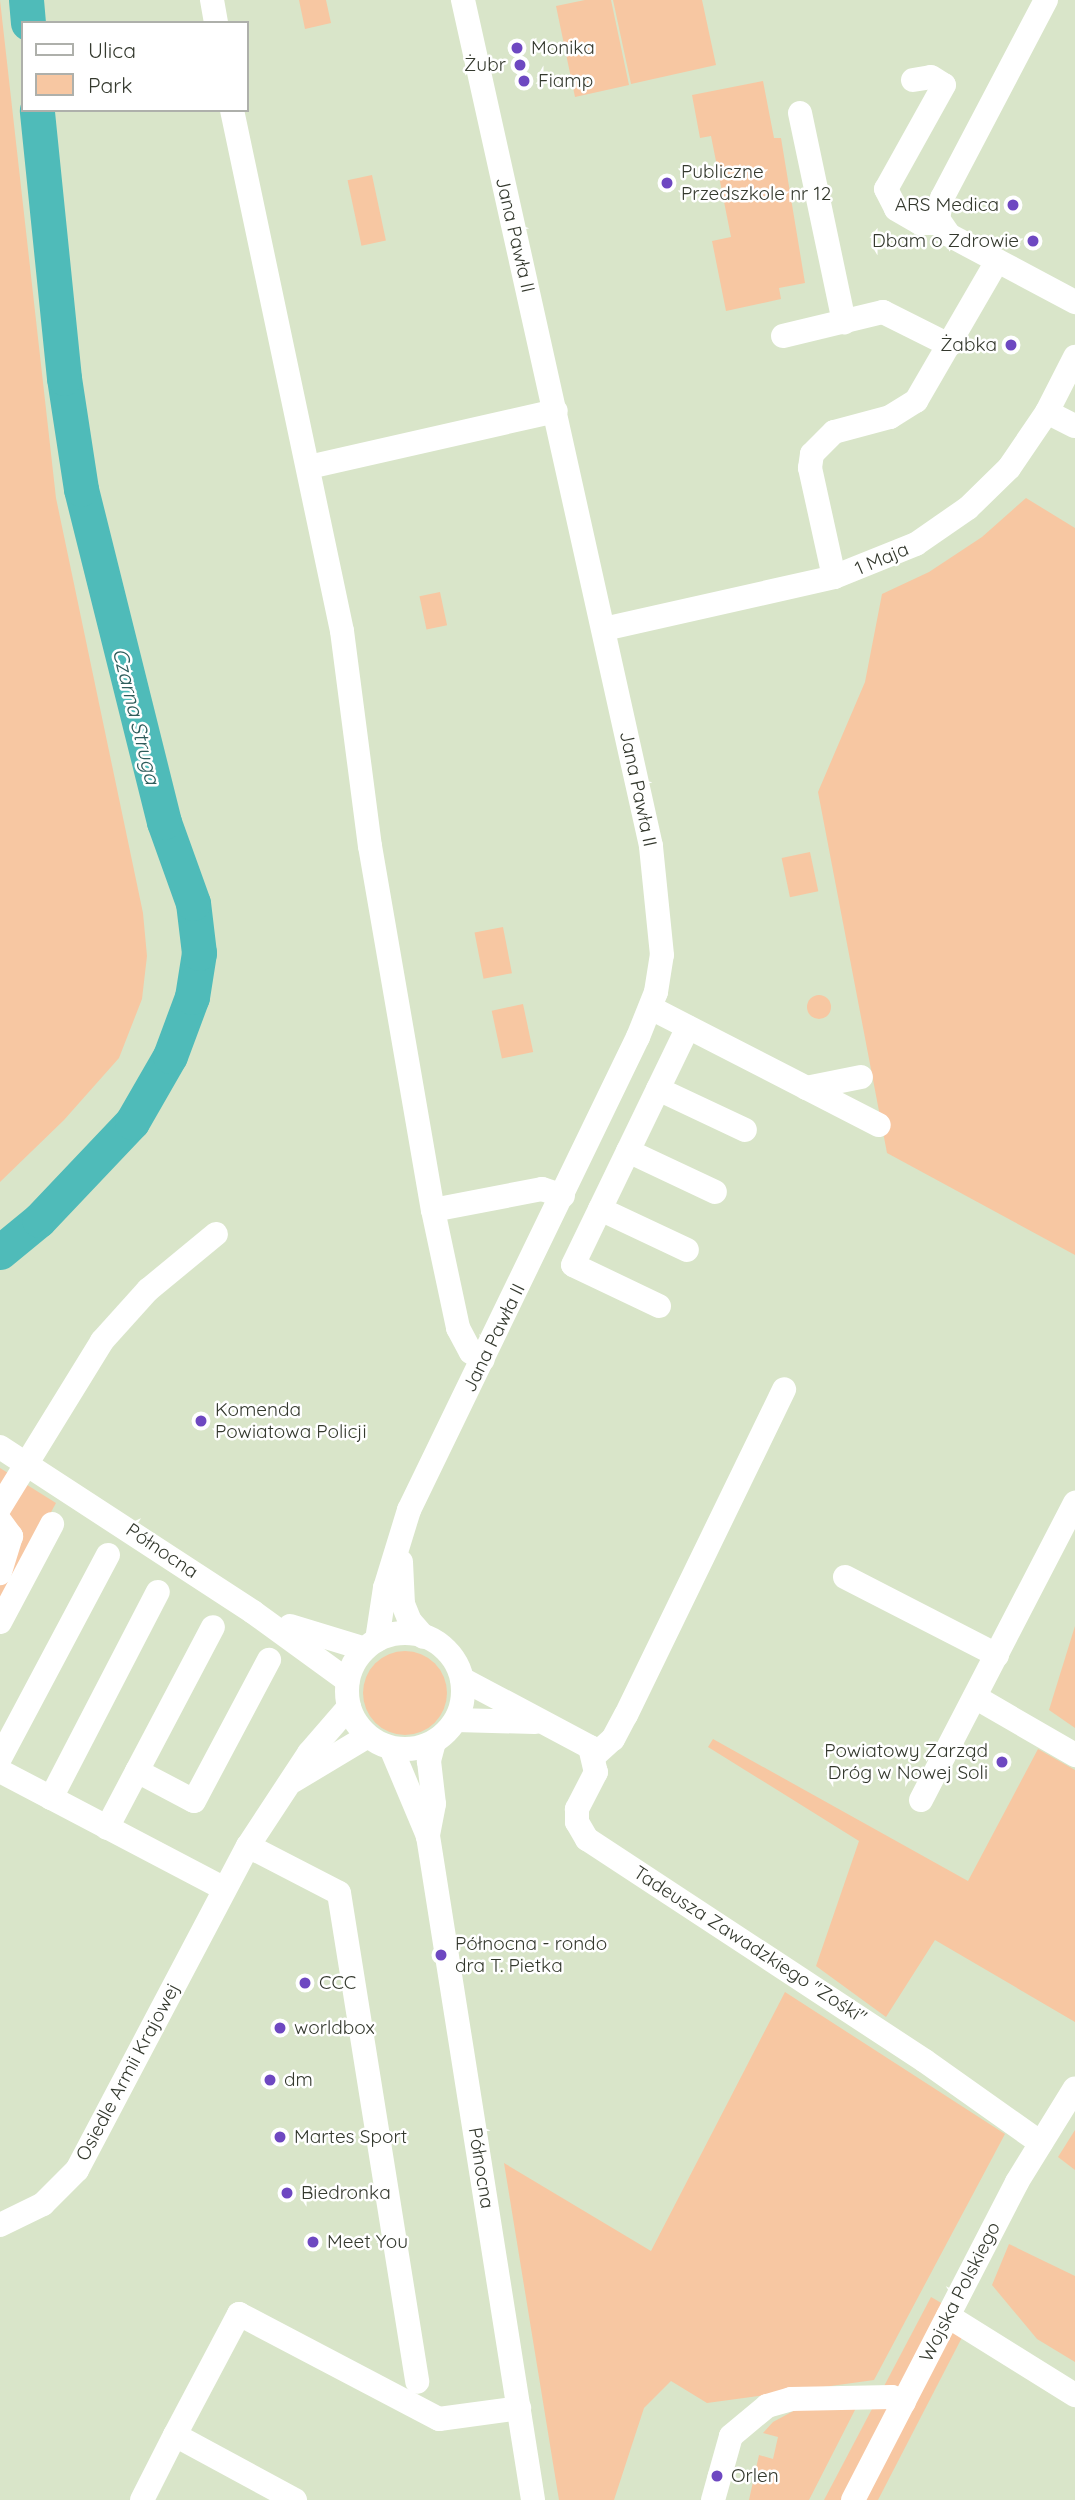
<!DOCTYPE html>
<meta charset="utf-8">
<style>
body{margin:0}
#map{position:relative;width:1075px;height:2500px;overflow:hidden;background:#d9e5c9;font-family:Quicksand,sans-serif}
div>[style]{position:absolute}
.green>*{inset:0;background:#f7c7a2;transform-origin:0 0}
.round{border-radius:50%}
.river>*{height:35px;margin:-17.5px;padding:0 17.5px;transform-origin:17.5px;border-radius:17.5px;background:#4fbbb9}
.minor>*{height:24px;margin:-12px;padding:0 12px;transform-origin:12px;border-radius:12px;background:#fff}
.minor>.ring{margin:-12px;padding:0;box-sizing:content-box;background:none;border:24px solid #fff;border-radius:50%}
.dots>*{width:19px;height:19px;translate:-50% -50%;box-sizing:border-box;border:4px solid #fff;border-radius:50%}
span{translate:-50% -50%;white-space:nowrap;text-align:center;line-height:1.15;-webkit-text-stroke:5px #fff;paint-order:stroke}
.poi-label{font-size:19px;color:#34392e}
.left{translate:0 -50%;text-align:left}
.right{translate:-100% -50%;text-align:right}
.street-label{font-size:19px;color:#34392e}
.water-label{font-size:21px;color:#2d5c5b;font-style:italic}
.legend{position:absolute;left:21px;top:21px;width:228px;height:91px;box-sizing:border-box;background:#fff;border:2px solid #aeb0ab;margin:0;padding:9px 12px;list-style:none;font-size:21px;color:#34392e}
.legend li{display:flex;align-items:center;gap:14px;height:35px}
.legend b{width:35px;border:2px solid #aeb0ab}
</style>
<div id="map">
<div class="green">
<i style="clip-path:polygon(0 0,56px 498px,143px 913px,147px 956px,142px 999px,119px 1058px,64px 1120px,0 1182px)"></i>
<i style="clip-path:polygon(299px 0,326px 0,331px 23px,305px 29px)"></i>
<i style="clip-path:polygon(585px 0,611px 0,629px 85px,575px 97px,556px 6px)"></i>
<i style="clip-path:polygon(613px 0,702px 0,716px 65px,631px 84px)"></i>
<i style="clip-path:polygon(763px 81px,774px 138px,781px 138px,805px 283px,779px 288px,781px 299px,726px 311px,712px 241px,731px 237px,711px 136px,700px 138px,692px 95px)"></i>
<i style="left:372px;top:175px;width:67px;height:25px;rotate:78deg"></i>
<i style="clip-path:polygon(1026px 498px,1075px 528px,1075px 1255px,887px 1153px,818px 792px,865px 682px,882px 594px,929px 572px,982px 537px)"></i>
<i style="left:440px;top:592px;width:34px;height:21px;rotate:78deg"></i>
<i style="left:810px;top:852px;width:40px;height:29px;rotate:78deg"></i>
<i style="left:503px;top:927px;width:47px;height:29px;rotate:79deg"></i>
<i class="round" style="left:807px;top:995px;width:24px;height:24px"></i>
<i style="left:523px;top:1004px;width:49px;height:32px;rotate:78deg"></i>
<i style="clip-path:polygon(0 1468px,56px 1503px,0 1606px)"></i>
<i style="clip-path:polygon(1075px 1626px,1075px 1728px,1049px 1710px)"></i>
<i class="round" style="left:363px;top:1651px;width:84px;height:84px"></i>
<i style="clip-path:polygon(713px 1739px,968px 1881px,1038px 1749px,1075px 1770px,1075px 2022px,935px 1940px,886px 2017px,816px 1966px,859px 1841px,708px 1747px)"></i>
<i style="clip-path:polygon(785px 1992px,1005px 2134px,874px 2380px,707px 2403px,671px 2381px,644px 2408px,614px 2500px,559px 2500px,504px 2163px,651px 2251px)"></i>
<i style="clip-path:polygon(1075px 2130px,1075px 2170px,1058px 2157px)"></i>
<i style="clip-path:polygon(1009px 2244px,1075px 2276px,1075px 2362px,1037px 2339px,992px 2285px)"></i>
<i style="clip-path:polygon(931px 2297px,971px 2320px,878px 2500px,824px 2500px)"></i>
<i style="clip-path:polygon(856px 2408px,809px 2500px,749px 2500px,759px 2455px,773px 2459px,778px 2437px,763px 2433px,773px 2422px,797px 2409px)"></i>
</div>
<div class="river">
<i style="left:26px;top:0;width:23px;rotate:85deg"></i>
<i style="left:0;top:1252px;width:50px;rotate:-39.4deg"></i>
<i style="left:39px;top:1220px;width:135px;rotate:-46.5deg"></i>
<i style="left:132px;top:1122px;width:76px;rotate:-60.1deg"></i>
<i style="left:170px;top:1056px;width:63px;rotate:-69.6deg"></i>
<i style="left:192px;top:997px;width:45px;rotate:-81deg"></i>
<i style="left:199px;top:953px;width:50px;rotate:-96.8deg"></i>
<i style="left:193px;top:903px;width:86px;rotate:-109.7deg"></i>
<i style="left:164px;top:822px;width:343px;rotate:-104deg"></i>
<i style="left:81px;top:489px;width:112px;rotate:-98.7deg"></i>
<i style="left:64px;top:378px;width:269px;rotate:-95.8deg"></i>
</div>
<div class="minor">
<i style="left:212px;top:0;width:23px;rotate:80deg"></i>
<i style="left:1046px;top:0;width:224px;rotate:117.7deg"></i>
<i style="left:942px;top:198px;width:21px;rotate:101deg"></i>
<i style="left:938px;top:219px;width:19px;rotate:55deg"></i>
<i style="left:949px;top:235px;width:143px;rotate:28deg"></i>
<i style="left:913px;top:80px;width:18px;rotate:-9deg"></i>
<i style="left:931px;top:77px;width:15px;rotate:32deg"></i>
<i style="left:944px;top:85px;width:119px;rotate:119.1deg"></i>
<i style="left:886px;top:189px;width:22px;rotate:63deg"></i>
<i style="left:896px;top:209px;width:28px;rotate:30deg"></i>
<i style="left:920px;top:223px;width:20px"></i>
<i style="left:232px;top:110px;width:532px;rotate:78.08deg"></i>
<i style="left:342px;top:631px;width:217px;rotate:82.6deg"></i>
<i style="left:370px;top:846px;width:369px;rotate:80.2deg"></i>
<i style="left:433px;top:1210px;width:121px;rotate:78deg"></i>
<i style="left:458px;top:1328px;width:27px;rotate:62deg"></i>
<i style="left:471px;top:1352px;width:14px;rotate:34deg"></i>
<i style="left:800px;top:113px;width:214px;rotate:78.1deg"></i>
<i style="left:783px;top:336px;width:103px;rotate:-13.5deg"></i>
<i style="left:883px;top:312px;width:74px;rotate:26.6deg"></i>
<i style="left:1047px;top:412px;width:31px;rotate:27deg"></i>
<i style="left:309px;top:467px;width:253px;rotate:-12.8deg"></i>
<i style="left:834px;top:577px;width:112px;rotate:-102.4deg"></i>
<i style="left:810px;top:468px;width:14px;rotate:-82deg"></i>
<i style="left:812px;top:454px;width:31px;rotate:-45deg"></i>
<i style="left:834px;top:432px;width:58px;rotate:-15deg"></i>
<i style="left:890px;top:417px;width:31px;rotate:-32deg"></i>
<i style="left:916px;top:401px;width:162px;rotate:-59.9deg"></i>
<i style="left:604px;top:629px;width:236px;rotate:-12.7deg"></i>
<i style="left:834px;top:577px;width:88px;rotate:-21.9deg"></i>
<i style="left:916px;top:544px;width:63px;rotate:-34.7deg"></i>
<i style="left:968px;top:508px;width:57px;rotate:-44.3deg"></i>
<i style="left:1009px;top:468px;width:68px;rotate:-55.8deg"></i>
<i style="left:1047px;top:412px;width:62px;rotate:-63deg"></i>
<i style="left:651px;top:1008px;width:256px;rotate:27.2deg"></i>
<i style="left:806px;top:1088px;width:56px;rotate:-11.3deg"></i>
<i style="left:658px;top:1089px;width:96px;rotate:25.2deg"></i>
<i style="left:628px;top:1151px;width:96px;rotate:25.2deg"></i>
<i style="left:600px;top:1209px;width:96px;rotate:25.2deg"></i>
<i style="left:433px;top:1210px;width:111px;rotate:-10.9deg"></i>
<i style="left:542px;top:1189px;width:22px;rotate:18deg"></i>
<i style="left:659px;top:1306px;width:95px;rotate:-154.5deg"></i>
<i style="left:573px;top:1265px;width:264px;rotate:-64.2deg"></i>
<i style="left:0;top:1447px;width:302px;rotate:33.1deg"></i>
<i style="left:253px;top:1612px;width:117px;rotate:36deg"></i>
<i style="left:0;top:1507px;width:195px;rotate:-58.4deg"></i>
<i style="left:102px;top:1341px;width:69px;rotate:-48deg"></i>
<i style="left:148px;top:1290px;width:88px;rotate:-39.5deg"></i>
<i style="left:0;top:1521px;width:19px;rotate:54deg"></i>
<i style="left:11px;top:1536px;width:39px;rotate:107deg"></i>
<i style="left:401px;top:1562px;width:42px;rotate:87.3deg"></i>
<i style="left:403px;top:1604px;width:18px;rotate:68deg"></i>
<i style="left:410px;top:1621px;width:21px;rotate:49deg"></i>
<i style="left:845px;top:1577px;width:171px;rotate:27.2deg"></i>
<i style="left:0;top:1622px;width:111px;rotate:-62deg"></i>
<i style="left:290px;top:1626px;width:78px;rotate:17deg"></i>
<i class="ring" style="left:347px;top:1633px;width:92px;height:92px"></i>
<i style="left:377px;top:1640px;width:53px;rotate:-81.3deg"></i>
<i style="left:385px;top:1588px;width:82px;rotate:-72.9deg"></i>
<i style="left:409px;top:1510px;width:526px;rotate:-64.17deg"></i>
<i style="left:638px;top:1037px;width:48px;rotate:-68.2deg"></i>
<i style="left:656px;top:992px;width:37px;rotate:-81deg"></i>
<i style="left:662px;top:955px;width:110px;rotate:-95.8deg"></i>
<i style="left:651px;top:846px;width:867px;rotate:-102.53deg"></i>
<i style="left:462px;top:1679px;width:145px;rotate:28deg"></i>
<i style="left:590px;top:1747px;width:26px;rotate:77deg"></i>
<i style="left:596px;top:1772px;width:42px;rotate:117.2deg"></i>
<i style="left:577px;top:1809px;width:13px;rotate:90deg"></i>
<i style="left:577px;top:1822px;width:20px;rotate:60deg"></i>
<i style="left:587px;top:1839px;width:404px;rotate:33.3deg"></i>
<i style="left:925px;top:2061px;width:142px;rotate:35.3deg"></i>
<i style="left:975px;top:1697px;width:116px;rotate:30.1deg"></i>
<i style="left:456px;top:1720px;width:79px;rotate:1.5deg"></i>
<i style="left:434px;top:1742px;width:20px;rotate:105deg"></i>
<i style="left:429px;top:1761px;width:43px;rotate:83.4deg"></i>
<i style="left:434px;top:1804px;width:33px;rotate:101deg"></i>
<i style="left:428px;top:1836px;width:672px;rotate:81.01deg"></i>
<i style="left:391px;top:1748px;width:95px;rotate:67.2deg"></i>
<i style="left:595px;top:1755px;width:24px;rotate:-42deg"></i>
<i style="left:613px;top:1739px;width:27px;rotate:-62deg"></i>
<i style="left:626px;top:1715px;width:362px;rotate:-64.1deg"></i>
<i style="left:0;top:1758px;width:230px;rotate:-62deg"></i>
<i style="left:0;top:1771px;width:252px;rotate:27.7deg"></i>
<i style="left:137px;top:1771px;width:64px;rotate:27.8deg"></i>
<i style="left:194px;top:1801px;width:160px;rotate:-62deg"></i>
<i style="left:293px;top:1781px;width:87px;rotate:-31deg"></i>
<i style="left:51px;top:1798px;width:232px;rotate:-62.6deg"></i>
<i style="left:921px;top:1800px;width:335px;rotate:-62.6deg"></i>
<i style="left:107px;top:1828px;width:227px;rotate:-62.2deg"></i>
<i style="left:248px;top:1846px;width:102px;rotate:27.3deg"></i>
<i style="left:339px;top:1893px;width:495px;rotate:80.9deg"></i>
<i style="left:0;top:2225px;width:48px;rotate:-26deg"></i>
<i style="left:43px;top:2204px;width:48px;rotate:-45deg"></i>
<i style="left:77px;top:2170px;width:366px;rotate:-62.2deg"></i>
<i style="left:248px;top:1846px;width:111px;rotate:-56.7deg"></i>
<i style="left:309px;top:1753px;width:61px;rotate:-49deg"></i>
<i style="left:948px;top:2316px;width:150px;rotate:31.9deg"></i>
<i style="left:142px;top:2500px;width:73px;rotate:-63.1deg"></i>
<i style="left:295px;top:2500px;width:136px;rotate:-151.6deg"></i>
<i style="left:175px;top:2435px;width:137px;rotate:-62.1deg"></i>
<i style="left:239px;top:2314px;width:226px;rotate:27.7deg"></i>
<i style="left:439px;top:2419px;width:81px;rotate:-7.8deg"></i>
<i style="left:713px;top:2500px;width:66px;rotate:-74.3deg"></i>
<i style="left:731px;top:2436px;width:47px;rotate:-39.8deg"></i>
<i style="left:767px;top:2406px;width:25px;rotate:-16deg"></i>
<i style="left:791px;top:2399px;width:101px;rotate:-1.1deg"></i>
<i style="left:892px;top:2397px;width:13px;rotate:23deg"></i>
<i style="left:853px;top:2500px;width:358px;rotate:-62.7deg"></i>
<i style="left:1017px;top:2182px;width:110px;rotate:-58.3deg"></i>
</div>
<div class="dots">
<i style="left:517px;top:48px;background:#6e48c1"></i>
<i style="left:520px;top:65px;background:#6e48c1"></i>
<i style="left:524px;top:81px;background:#6e48c1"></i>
<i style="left:667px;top:183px;background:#6e48c1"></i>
<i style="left:1013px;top:205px;background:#6e48c1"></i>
<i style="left:1033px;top:241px;background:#6e48c1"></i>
<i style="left:1011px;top:345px;background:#6e48c1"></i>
<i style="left:201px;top:1421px;background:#6e48c1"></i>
<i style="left:1002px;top:1762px;background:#6e48c1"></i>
<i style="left:441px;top:1955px;background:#6e48c1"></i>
<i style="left:305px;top:1983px;background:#6e48c1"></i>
<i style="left:280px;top:2028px;background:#6e48c1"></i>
<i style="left:270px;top:2080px;background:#6e48c1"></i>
<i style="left:280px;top:2137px;background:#6e48c1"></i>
<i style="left:287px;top:2193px;background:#6e48c1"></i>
<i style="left:313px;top:2242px;background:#6e48c1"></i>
<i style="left:717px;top:2476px;background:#6e48c1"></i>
</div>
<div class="poi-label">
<span class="left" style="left:531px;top:48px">Monika</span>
<span class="right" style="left:506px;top:65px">Żubr</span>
<span class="left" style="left:538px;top:81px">Fiamp</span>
<span class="left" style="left:681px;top:183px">Publiczne<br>Przedszkole nr 12</span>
<span class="right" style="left:999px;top:205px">ARS Medica</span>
<span class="right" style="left:1019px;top:241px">Dbam o Zdrowie</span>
<span class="right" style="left:997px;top:345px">Żabka</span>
<span class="left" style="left:215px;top:1421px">Komenda<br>Powiatowa Policji</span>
<span class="right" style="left:988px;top:1762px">Powiatowy Zarząd<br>Dróg w Nowej Soli</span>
<span class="left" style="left:455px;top:1955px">Północna - rondo<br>dra T. Pietka</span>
<span class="left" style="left:319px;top:1983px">CCC</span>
<span class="left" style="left:294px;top:2028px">worldbox</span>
<span class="left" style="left:284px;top:2080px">dm</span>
<span class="left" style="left:294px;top:2137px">Martes Sport</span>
<span class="left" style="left:301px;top:2193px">Biedronka</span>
<span class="left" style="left:327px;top:2242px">Meet You</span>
<span class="left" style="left:731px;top:2476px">Orlen</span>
</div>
<div class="street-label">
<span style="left:515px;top:235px;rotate:77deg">Jana Pawła II</span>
<span style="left:882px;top:559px;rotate:-23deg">1 Maja</span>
<span style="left:638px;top:789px;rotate:78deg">Jana Pawła II</span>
<span style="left:494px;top:1338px;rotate:-64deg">Jana Pawła II</span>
<span style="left:162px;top:1551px;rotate:34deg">Północna</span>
<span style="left:750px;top:1945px;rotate:33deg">Tadeusza Zawadzkiego "Zośki"</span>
<span style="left:128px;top:2072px;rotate:-62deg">Osiedle Armii Krajowej</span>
<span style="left:481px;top:2168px;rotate:81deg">Północna</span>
<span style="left:960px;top:2292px;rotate:-63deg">Wojska Polskiego</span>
</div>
<div class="water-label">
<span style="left:137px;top:716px;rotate:76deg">Czarna Struga</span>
</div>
<ul class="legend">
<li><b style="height:9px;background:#fff"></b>Ulica</li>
<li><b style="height:19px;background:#f7c7a2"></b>Park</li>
</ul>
</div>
